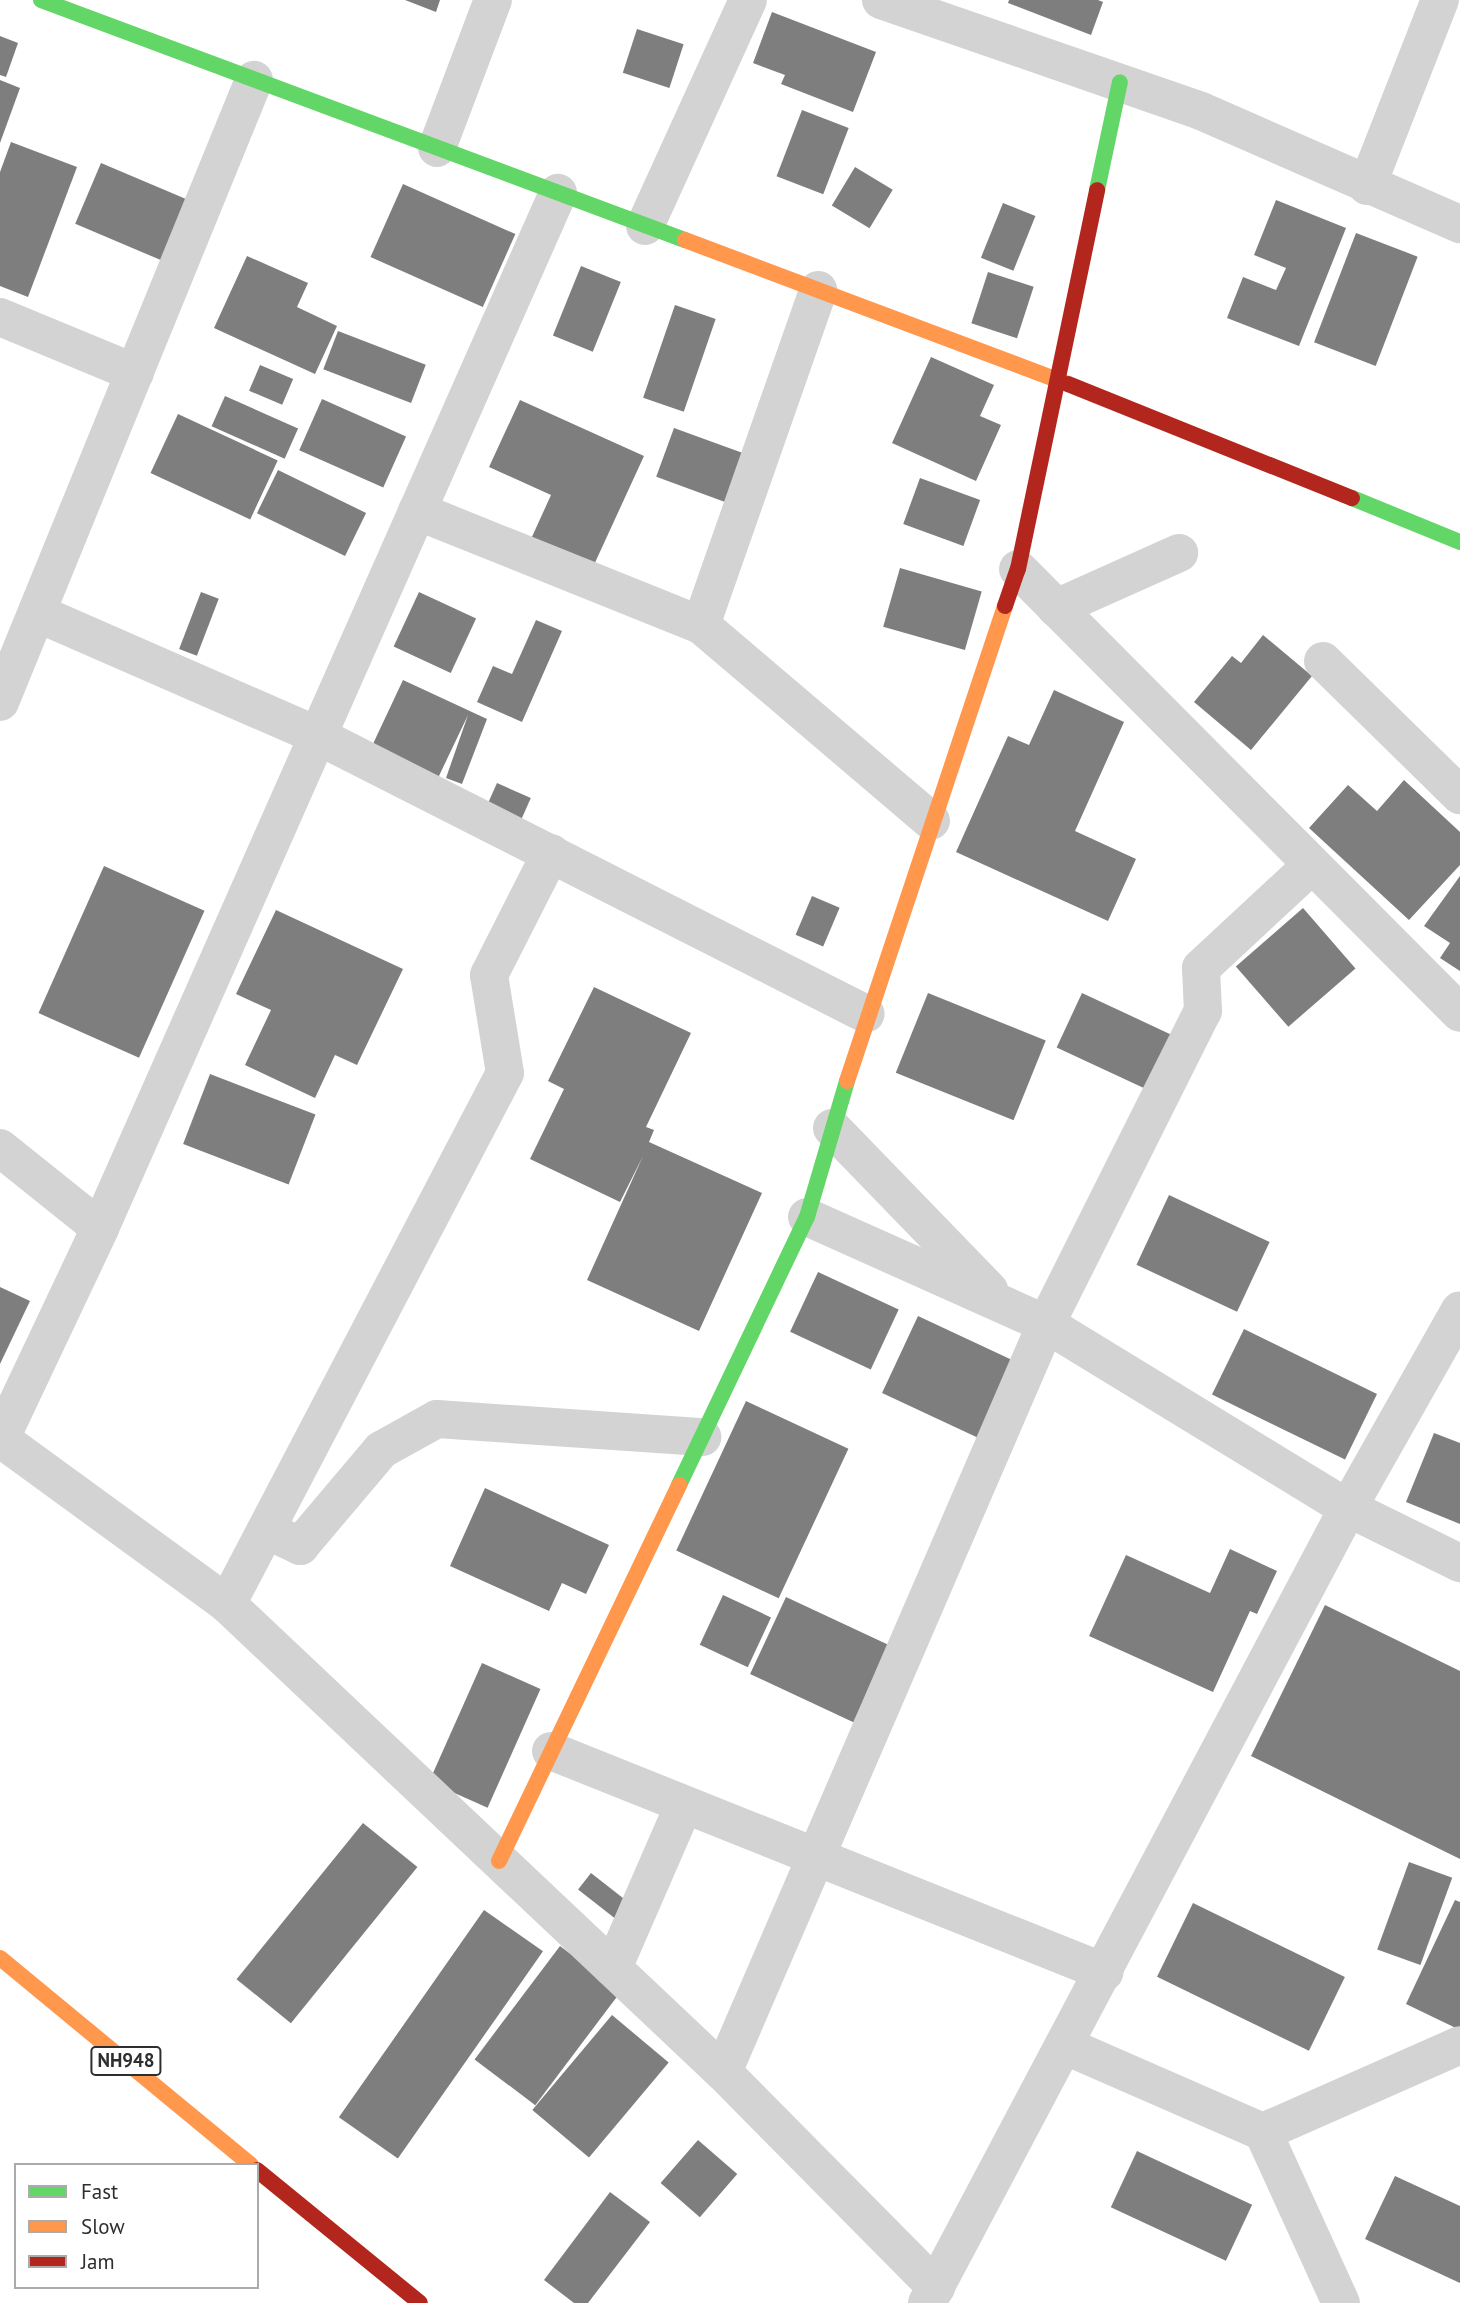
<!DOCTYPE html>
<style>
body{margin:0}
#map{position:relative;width:1460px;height:2303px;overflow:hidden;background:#fff;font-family:"PT Sans",sans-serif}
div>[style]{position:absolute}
.building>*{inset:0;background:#7e7e7e;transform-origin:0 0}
.street>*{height:38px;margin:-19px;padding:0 19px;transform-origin:19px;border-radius:19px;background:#d3d3d3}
.fast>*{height:16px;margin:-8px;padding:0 8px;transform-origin:8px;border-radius:8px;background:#63d668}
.slow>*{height:16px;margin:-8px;padding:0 8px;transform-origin:8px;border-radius:8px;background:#ff974d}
.jam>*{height:16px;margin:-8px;padding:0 8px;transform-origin:8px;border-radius:8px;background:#b3261e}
span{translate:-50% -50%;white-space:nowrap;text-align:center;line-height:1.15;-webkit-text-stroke:7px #fff;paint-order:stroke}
.shield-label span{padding:2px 5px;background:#fff;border:2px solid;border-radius:5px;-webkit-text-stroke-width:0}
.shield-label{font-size:19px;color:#2e2e2e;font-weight:700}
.legend{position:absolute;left:14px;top:2163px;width:245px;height:126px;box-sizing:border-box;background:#fff;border:2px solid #ababab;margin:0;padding:9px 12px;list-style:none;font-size:21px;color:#2e2e2e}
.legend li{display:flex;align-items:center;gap:14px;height:35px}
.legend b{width:35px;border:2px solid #ababab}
</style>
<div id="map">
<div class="building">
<i style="clip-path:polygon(405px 0,440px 0,436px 12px)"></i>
<i style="clip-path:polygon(1009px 0,1098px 0,1103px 2px,1091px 35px,1008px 3px)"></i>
<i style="clip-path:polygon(772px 12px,876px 52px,853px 112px,781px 84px,785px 75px,753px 63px)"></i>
<i style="left:637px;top:29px;width:49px;height:46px;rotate:18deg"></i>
<i style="clip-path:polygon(0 36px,18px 43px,6px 77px,0 75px)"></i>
<i style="clip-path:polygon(0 80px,20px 88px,0 143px)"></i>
<i style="left:802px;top:110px;width:50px;height:71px;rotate:21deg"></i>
<i style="clip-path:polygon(11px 142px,77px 167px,28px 297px,0 286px,0 172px)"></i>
<i style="left:101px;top:163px;width:100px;height:66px;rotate:23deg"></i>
<i style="left:855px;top:167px;width:44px;height:45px;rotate:31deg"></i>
<i style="left:403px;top:184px;width:123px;height:80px;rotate:24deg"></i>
<i style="clip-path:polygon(1276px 200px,1346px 228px,1299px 346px,1227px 318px,1243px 277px,1276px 290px,1286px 268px,1254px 255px)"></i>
<i style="left:1003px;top:203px;width:35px;height:59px;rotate:22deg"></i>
<i style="left:1356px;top:233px;width:66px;height:117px;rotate:21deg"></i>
<i style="clip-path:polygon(247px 256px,308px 283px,297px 307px,337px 326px,315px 374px,214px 328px)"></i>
<i style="left:581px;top:266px;width:43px;height:75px;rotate:22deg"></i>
<i style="left:988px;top:272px;width:48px;height:54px;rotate:18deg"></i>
<i style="left:675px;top:305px;width:43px;height:98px;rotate:19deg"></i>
<i style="left:338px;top:331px;width:94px;height:41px;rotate:21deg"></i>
<i style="clip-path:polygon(931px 357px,994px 385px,980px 416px,1001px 425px,976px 481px,892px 443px)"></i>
<i style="left:260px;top:365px;width:36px;height:28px;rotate:23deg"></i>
<i style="left:225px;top:396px;width:80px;height:33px;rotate:24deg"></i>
<i style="left:322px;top:399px;width:92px;height:56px;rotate:24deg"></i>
<i style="clip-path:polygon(520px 400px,644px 456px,593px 567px,531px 539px,551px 495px,489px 467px)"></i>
<i style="left:178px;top:414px;width:110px;height:65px;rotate:25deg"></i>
<i style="left:674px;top:428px;width:79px;height:52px;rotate:20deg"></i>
<i style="left:278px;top:470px;width:98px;height:48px;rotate:26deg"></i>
<i style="left:920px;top:478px;width:64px;height:49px;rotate:20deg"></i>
<i style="left:900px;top:568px;width:85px;height:61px;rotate:16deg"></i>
<i style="left:201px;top:592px;width:19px;height:61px;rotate:21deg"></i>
<i style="left:419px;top:592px;width:63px;height:60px;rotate:25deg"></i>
<i style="clip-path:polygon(536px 620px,562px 631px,522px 722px,477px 702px,493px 666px,512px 674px)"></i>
<i style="clip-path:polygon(1263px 635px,1312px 676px,1251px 750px,1194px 702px,1232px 656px,1241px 663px)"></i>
<i style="clip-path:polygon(403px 680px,487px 719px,462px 784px,446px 778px,468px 715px,438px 778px,372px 746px)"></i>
<i style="clip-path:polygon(1054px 690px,1124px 722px,1075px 831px,1136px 859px,1108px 921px,956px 852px,1008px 736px,1029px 745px)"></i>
<i style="clip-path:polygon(1404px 780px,1460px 832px,1460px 865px,1409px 920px,1309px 828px,1348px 785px,1377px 811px)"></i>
<i style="left:497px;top:783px;width:37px;height:28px;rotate:24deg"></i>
<i style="left:104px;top:866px;width:110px;height:161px;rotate:24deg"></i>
<i style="clip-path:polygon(1460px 876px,1460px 971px,1440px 958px,1450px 943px,1424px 926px)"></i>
<i style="left:812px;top:896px;width:30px;height:42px;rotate:23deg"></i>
<i style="left:1303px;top:908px;width:80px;height:89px;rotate:49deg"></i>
<i style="clip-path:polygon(276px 910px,403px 969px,357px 1065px,335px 1055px,315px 1098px,245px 1065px,271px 1010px,236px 994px)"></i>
<i style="clip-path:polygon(594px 987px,691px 1033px,646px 1127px,654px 1130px,649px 1142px,762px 1193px,699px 1331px,587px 1280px,643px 1156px,620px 1202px,530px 1159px,564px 1089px,548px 1081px)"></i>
<i style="left:928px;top:993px;width:127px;height:86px;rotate:22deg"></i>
<i style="left:1082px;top:993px;width:108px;height:60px;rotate:25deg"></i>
<i style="left:210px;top:1074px;width:113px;height:75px;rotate:21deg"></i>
<i style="left:1169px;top:1195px;width:111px;height:77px;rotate:25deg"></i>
<i style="left:818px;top:1272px;width:89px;height:66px;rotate:25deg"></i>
<i style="clip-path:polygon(0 1287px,30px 1301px,0 1364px)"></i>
<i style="left:918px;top:1316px;width:117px;height:85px;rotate:25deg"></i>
<i style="left:1244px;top:1329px;width:148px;height:73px;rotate:26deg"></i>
<i style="left:746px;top:1401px;width:113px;height:165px;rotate:25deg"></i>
<i style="clip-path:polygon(1434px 1433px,1460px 1443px,1460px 1524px,1406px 1502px)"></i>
<i style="clip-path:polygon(485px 1488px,609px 1545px,586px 1594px,562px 1583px,549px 1611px,450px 1566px)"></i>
<i style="clip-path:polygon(1230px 1549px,1277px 1571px,1257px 1614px,1250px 1611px,1213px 1692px,1089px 1636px,1126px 1555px,1210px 1593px)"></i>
<i style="left:723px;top:1595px;width:53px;height:55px;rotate:25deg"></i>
<i style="left:786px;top:1597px;width:114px;height:85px;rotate:25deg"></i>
<i style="clip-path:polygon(1325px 1605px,1460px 1671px,1460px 1859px,1251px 1756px)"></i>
<i style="left:482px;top:1663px;width:64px;height:130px;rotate:24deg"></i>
<i style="left:363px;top:1823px;width:70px;height:201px;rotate:39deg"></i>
<i style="left:1409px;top:1862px;width:46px;height:93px;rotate:20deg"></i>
<i style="left:591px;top:1873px;width:47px;height:21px;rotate:38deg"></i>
<i style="clip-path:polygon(1455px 1900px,1460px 1902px,1460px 2030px,1406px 2004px)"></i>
<i style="left:1193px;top:1903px;width:169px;height:82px;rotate:26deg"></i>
<i style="left:484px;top:1910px;width:72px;height:253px;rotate:35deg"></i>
<i style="left:560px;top:1946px;width:76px;height:142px;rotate:37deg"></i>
<i style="left:612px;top:2015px;width:74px;height:124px;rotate:40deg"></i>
<i style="left:698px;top:2140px;width:52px;height:57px;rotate:41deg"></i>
<i style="left:1137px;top:2151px;width:127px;height:62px;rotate:25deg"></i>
<i style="clip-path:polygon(1395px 2176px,1460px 2206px,1460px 2283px,1365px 2239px)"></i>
<i style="clip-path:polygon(610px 2192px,650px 2222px,588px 2303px,574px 2303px,544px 2280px)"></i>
</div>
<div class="street">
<i style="left:881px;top:0;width:339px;rotate:19.1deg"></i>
<i style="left:1201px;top:111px;width:283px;rotate:23.6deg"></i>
<i style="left:437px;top:148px;width:158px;rotate:-69.3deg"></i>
<i style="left:1367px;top:186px;width:200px;rotate:-68.6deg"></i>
<i style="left:645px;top:226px;width:248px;rotate:-65.5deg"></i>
<i style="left:0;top:317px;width:146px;rotate:22.5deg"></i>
<i style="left:417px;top:511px;width:306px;rotate:21.9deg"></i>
<i style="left:701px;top:625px;width:302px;rotate:40.4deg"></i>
<i style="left:1018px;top:569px;width:626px;rotate:45.13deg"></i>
<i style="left:1056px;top:608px;width:135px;rotate:-24.1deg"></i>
<i style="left:37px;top:613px;width:307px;rotate:23.6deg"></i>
<i style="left:318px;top:736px;width:614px;rotate:26.9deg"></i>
<i style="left:701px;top:625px;width:355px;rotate:-70.7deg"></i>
<i style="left:1323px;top:661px;width:192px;rotate:44.4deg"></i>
<i style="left:0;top:702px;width:672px;rotate:-67.79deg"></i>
<i style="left:832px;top:1128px;width:226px;rotate:45.9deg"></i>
<i style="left:0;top:1148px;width:128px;rotate:38.7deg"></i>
<i style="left:807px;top:1217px;width:262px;rotate:24.1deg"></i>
<i style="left:1046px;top:1324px;width:354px;rotate:31.4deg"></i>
<i style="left:1348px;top:1508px;width:125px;rotate:26.2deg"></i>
<i style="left:1px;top:1439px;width:280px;rotate:36.1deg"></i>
<i style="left:227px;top:1604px;width:682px;rotate:43.34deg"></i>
<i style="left:723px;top:2072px;width:303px;rotate:45.3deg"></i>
<i style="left:0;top:1440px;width:234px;rotate:-64.7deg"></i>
<i style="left:100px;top:1228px;width:1132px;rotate:-66.13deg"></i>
<i style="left:266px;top:1530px;width:38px;rotate:25deg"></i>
<i style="left:300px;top:1546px;width:126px;rotate:-49.8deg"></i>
<i style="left:381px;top:1450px;width:64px;rotate:-29deg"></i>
<i style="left:437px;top:1419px;width:266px;rotate:3.9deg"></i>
<i style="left:227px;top:1604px;width:599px;rotate:-62.37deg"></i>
<i style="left:505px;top:1073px;width:99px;rotate:-99.3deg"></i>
<i style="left:489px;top:975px;width:137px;rotate:-63.1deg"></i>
<i style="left:551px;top:1751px;width:596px;rotate:21.78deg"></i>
<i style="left:613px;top:1968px;width:176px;rotate:-66.5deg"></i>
<i style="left:1066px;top:2046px;width:215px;rotate:23.6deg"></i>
<i style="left:1263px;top:2132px;width:188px;rotate:65.5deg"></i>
<i style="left:723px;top:2072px;width:815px;rotate:-66.64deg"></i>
<i style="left:1046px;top:1324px;width:350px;rotate:-63.4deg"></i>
<i style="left:1203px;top:1011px;width:43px;rotate:-92.7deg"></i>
<i style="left:1201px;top:968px;width:151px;rotate:-42.9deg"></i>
<i style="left:1263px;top:2132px;width:215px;rotate:-23.8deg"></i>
<i style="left:927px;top:2303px;width:900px;rotate:-62.1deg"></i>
<i style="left:1348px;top:1508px;width:227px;rotate:-60.5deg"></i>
</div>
<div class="fast">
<i style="left:41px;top:0;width:687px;rotate:20.44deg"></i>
<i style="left:1097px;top:190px;width:110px;rotate:-78deg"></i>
<i style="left:1352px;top:498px;width:117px;rotate:22.2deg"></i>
<i style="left:679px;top:1485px;width:297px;rotate:-64.5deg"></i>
<i style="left:807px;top:1217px;width:142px;rotate:-73.6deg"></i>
</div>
<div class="slow">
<i style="left:685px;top:240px;width:409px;rotate:20.6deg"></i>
<i style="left:847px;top:1081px;width:501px;rotate:-71.6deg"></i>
<i style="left:499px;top:1861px;width:417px;rotate:-64.4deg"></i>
<i style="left:0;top:1958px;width:325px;rotate:39.5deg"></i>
</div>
<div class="jam">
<i style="left:1068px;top:384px;width:306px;rotate:21.9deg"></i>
<i style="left:1005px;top:606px;width:39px;rotate:-71deg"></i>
<i style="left:1018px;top:569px;width:387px;rotate:-78.2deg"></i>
<i style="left:257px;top:2170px;width:210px;rotate:39.2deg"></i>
</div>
<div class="shield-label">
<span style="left:126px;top:2061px">NH948</span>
</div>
<ul class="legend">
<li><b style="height:9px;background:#63d668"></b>Fast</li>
<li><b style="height:9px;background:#ff974d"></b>Slow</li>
<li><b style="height:9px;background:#b3261e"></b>Jam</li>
</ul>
</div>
